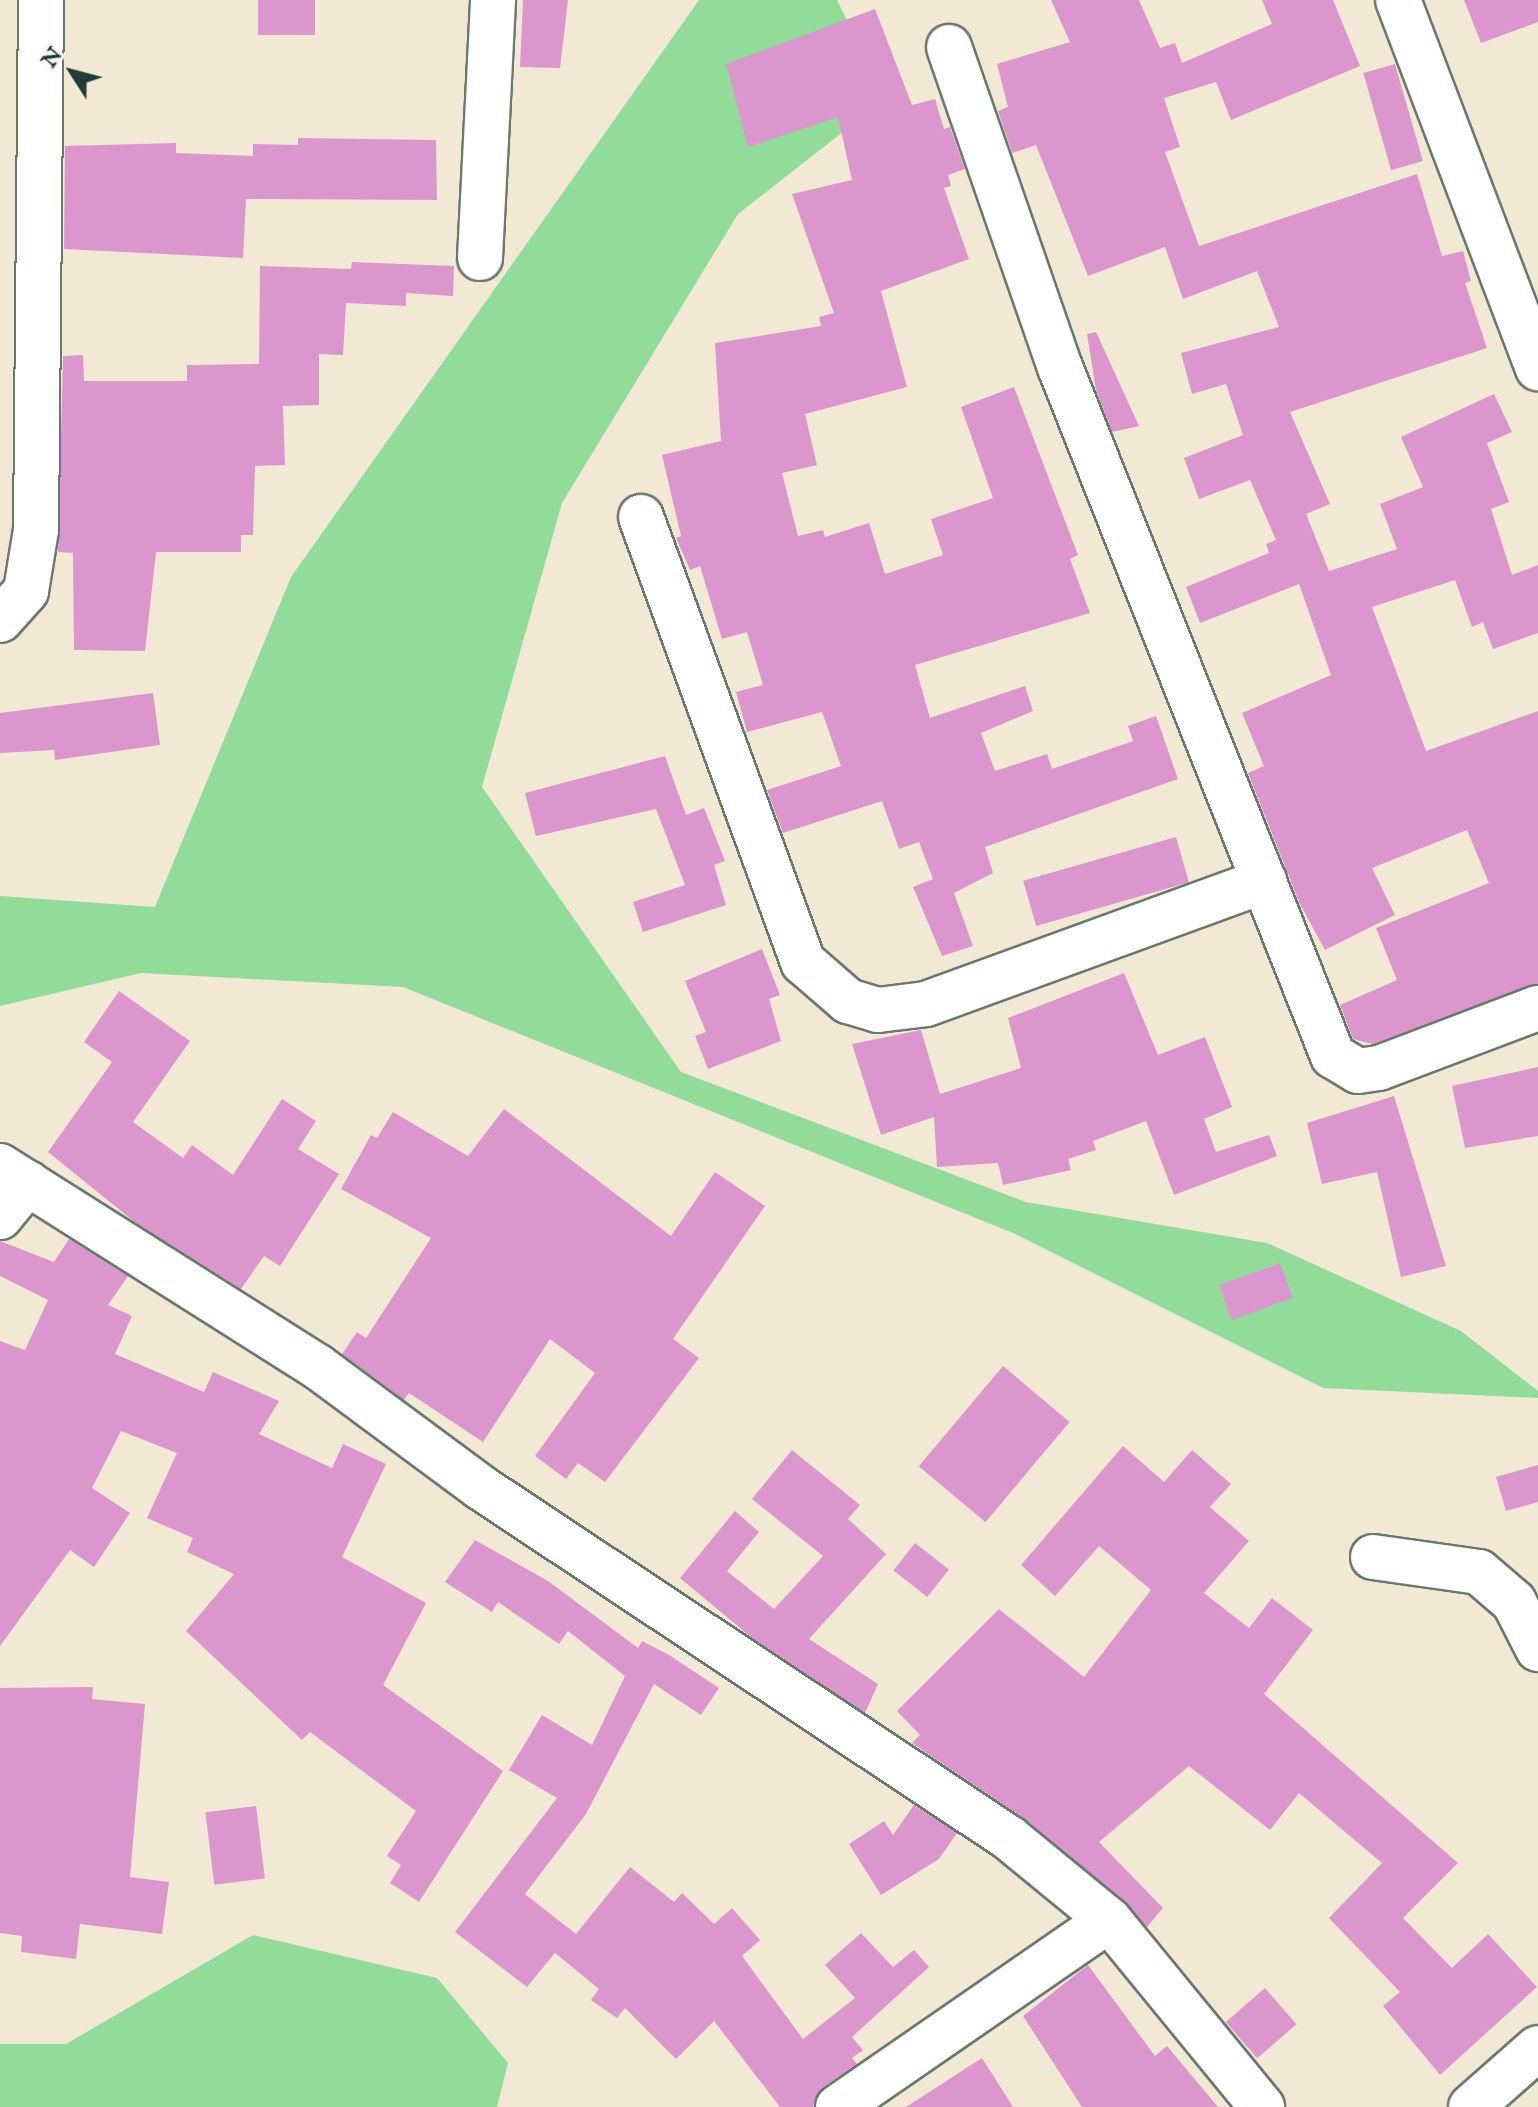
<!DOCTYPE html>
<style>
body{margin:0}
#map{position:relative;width:1538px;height:2107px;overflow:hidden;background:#f2e9d5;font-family:"IM FELL English",serif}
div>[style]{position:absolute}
.green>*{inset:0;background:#91dc99}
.building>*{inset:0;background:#db97cd;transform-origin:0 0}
.roads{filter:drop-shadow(2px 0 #69796c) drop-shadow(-2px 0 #69796c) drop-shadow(0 2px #69796c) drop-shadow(0 -2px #69796c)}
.minor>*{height:44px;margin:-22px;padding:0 22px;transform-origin:22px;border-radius:22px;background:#fff}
span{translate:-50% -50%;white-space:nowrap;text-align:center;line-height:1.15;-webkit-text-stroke:8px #f6f6f2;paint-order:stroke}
.north{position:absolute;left:32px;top:32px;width:80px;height:80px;-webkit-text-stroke:6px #f6f6f2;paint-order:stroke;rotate:306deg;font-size:22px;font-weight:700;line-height:32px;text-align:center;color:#1f3d34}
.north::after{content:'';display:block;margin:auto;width:28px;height:36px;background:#1f3d34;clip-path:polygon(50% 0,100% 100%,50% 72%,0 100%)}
</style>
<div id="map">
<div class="green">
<i style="clip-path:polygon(699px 0,837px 0,885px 99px,738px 214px,562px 503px,482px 787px,681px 1072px,1026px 1202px,1267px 1243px,1461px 1331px,1538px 1391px,1538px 1398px,1323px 1388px,1013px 1233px,403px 987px,141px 973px,0 1006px,0 896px,155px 907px,291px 577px)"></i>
<i style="clip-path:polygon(253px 1935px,437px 1978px,508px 2063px,497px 2107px,0 2107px,0 2044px,66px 2044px)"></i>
</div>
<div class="building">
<i style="left:258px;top:0;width:57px;height:35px"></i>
<i style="clip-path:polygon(523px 0,568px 0,560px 68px,520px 67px)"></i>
<i style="clip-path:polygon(1051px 0,1139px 0,1160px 48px,1175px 43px,1182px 63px,1272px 24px,1262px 0,1333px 0,1360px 66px,1231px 120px,1216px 82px,1164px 98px,1180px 147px,1165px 152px,1199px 246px,1417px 174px,1442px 256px,1463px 251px,1471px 281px,1465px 283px,1487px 348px,1290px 412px,1330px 504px,1306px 514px,1329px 571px,1397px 549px,1380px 504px,1423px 487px,1401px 437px,1494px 394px,1512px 432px,1487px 443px,1509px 502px,1491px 509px,1512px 575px,1538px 565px,1538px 633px,1493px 649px,1483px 622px,1472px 627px,1455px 580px,1372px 607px,1426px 751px,1538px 711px,1538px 984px,1373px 1044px,1353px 1039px,1340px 1005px,1397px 980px,1376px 928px,1489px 883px,1467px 830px,1372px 868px,1395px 915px,1325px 950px,1300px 904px,1248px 773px,1264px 766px,1242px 713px,1331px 675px,1299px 584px,1200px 623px,1186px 587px,1269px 553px,1266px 544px,1276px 540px,1250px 480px,1199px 499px,1184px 458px,1243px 435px,1226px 384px,1192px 394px,1181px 353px,1279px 327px,1257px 271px,1183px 299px,1165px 247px,1088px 276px,1036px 145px,1012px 153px,998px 111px,1008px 107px,997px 64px,1070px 42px)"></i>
<i style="clip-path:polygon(1464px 0,1538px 0,1538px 22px,1481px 43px)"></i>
<i style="clip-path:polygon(875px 9px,912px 105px,935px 99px,944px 129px,950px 127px,965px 169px,948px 175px,951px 186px,944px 188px,969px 259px,881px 291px,907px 387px,805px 414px,817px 465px,782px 473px,798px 536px,823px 530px,825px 537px,869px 523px,885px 574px,943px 555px,931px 519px,993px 498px,961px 407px,1014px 387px,1078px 555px,1070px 559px,1090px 613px,915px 665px,930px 718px,1025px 686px,1033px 711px,981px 733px,995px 771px,1047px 754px,1052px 769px,1133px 741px,1128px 726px,1156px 716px,1178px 779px,985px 847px,993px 873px,954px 893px,973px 946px,942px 956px,913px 887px,933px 879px,919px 842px,899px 849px,882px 801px,783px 833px,767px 790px,841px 766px,822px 712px,747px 732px,736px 692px,763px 685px,747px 632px,722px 639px,700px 566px,690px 570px,676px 538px,681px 536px,662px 455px,721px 441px,715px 343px,821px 326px,819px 317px,834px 313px,792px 194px,852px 180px,838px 117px,748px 147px,726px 64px)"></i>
<i style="left:1395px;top:64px;width:101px;height:33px;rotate:74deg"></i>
<i style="clip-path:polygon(298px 138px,436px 140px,437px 200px,246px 199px,243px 258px,64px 249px,65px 146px,176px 143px,176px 153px,253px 156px,253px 144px,298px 145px)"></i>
<i style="clip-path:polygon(352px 262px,454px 266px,453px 296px,406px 293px,406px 306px,346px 303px,343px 355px,319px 354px,319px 405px,283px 406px,285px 465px,255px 466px,253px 535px,241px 535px,241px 552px,156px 552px,145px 651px,74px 650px,73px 553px,58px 552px,63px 356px,83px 355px,84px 381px,187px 381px,187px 365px,259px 364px,260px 266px,351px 269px)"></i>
<i style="clip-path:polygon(1096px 332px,1139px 426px,1112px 432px,1096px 390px,1087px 334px)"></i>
<i style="clip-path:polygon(153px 693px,160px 745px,55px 760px,54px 750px,0 753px,0 713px)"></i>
<i style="clip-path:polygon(665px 756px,686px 815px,704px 808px,725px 861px,714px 865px,726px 905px,643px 932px,633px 902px,685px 885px,656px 809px,536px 836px,525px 793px)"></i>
<i style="left:1176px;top:837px;width:47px;height:159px;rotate:74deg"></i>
<i style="clip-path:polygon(762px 949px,780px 995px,769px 999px,781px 1041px,708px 1069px,695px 1036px,706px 1032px,685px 981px)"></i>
<i style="clip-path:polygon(1124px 973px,1158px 1055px,1205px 1037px,1232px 1107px,1204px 1119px,1216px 1152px,1269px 1135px,1277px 1156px,1174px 1195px,1146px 1121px,1093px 1141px,1096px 1150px,1068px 1159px,1071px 1170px,1003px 1185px,998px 1163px,937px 1167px,934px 1117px,881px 1135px,852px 1044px,921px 1030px,940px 1094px,1021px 1068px,1008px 1018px)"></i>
<i style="clip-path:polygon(119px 991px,190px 1041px,133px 1122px,183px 1158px,192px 1145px,233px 1175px,282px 1099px,316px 1121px,298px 1149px,339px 1174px,280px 1266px,264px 1256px,241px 1289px,136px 1223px,48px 1152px,112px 1062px,84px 1042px)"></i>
<i style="clip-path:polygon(1538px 1067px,1538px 1136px,1465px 1148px,1452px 1086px)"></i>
<i style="clip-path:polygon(1394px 1096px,1446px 1266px,1401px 1277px,1377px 1172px,1322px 1184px,1307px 1123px)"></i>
<i style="clip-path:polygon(504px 1109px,671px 1236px,715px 1172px,765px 1206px,673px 1339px,699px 1358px,605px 1482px,578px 1463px,566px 1479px,535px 1456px,595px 1373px,550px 1339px,483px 1442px,409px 1393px,404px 1400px,342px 1354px,357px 1332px,366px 1338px,431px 1238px,341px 1189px,371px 1135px,377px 1138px,393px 1112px,468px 1156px)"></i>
<i style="clip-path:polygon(69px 1239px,128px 1276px,108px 1305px,132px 1316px,115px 1354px,204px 1392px,213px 1372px,279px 1401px,259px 1434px,332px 1468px,343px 1444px,386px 1464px,342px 1557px,426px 1603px,383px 1685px,503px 1771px,419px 1902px,390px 1883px,401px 1865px,387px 1856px,416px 1811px,310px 1732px,302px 1740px,186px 1631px,234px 1574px,187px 1552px,193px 1538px,147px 1518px,177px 1453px,121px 1431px,92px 1488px,130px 1513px,94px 1567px,70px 1550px,0 1646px,0 1341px,25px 1350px,48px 1300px,0 1276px,0 1241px,54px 1262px)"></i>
<i style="left:1280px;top:1263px;width:37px;height:65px;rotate:70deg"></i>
<i style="left:1003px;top:1366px;width:87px;height:131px;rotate:40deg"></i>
<i style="clip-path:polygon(1123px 1446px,1164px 1482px,1192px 1450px,1231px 1484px,1210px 1507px,1249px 1541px,1204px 1593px,1249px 1628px,1272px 1598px,1313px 1630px,1264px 1694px,1458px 1863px,1403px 1918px,1452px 1968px,1488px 1934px,1537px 1987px,1440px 2075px,1383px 2006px,1400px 1992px,1329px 1918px,1382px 1863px,1299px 1793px,1270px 1830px,1189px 1766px,1099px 1842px,1163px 1908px,1147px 1927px,1025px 1819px,912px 1743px,920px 1735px,897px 1711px,999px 1609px,1084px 1677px,1151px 1590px,1099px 1546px,1055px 1596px,1021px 1565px)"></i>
<i style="clip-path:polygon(792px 1450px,860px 1505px,848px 1519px,886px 1554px,809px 1639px,878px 1684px,865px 1713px,751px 1637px,680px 1578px,735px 1511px,759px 1532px,727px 1571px,774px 1609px,823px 1556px,752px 1499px)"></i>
<i style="clip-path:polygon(1538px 1465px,1538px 1502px,1506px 1511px,1496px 1477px)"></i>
<i style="clip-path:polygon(475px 1540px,548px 1581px,638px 1648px,642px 1641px,669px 1655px,719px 1688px,701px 1715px,654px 1684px,586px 1814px,525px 1894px,576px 1934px,630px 1867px,674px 1902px,682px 1893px,714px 1924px,732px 1908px,760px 1940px,742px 1956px,803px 2039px,855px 1998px,825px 1965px,861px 1933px,893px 1967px,914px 1950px,929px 1967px,852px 2037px,863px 2050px,852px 2058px,857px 2064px,823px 2087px,813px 2107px,780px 2107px,714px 2021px,676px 2059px,625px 2008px,617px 2018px,591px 2000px,599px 1989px,555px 1953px,527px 1987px,455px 1932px,557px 1798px,509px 1770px,542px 1715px,592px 1745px,625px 1676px,568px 1631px,559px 1644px,498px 1602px,492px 1612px,445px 1582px)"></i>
<i style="left:915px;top:1543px;width:43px;height:35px;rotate:38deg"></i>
<i style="clip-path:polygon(93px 1687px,92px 1699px,145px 1704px,130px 1877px,169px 1882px,162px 1934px,80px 1924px,76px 1959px,21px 1952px,22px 1936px,0 1933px,0 1688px)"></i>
<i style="clip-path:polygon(914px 1805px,957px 1833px,939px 1859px,881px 1895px,849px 1844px,884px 1821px,893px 1835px)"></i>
<i style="left:256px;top:1806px;width:73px;height:51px;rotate:83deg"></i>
<i style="clip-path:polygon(1088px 1965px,1155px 2056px,1167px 2046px,1218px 2107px,1082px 2107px,1023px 2016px)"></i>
<i style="left:1265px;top:1988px;width:48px;height:52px;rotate:49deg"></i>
<i style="clip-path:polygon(982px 2058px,1013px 2107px,906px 2107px)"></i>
</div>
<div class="roads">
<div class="minor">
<i style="left:1398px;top:0;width:394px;rotate:69.2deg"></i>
<i style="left:949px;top:47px;width:339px;rotate:70.9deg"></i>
<i style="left:1060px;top:367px;width:741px;rotate:68.39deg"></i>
<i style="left:1333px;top:1056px;width:29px;rotate:31deg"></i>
<i style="left:1358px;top:1071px;width:21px;rotate:-8deg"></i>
<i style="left:1379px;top:1068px;width:170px;rotate:-20.7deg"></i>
<i style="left:480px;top:258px;width:258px;rotate:-87.1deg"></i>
<i style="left:641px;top:517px;width:474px;rotate:70deg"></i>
<i style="left:803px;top:962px;width:60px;rotate:40.9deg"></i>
<i style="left:848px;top:1001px;width:31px;rotate:17deg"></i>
<i style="left:878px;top:1010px;width:48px;rotate:-7.1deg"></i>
<i style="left:926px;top:1004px;width:360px;rotate:-20deg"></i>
<i style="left:0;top:620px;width:39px;rotate:-48deg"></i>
<i style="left:26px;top:591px;width:62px;rotate:-80.7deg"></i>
<i style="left:36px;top:530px;width:530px;rotate:-89.46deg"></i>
<i style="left:0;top:1166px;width:376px;rotate:32.3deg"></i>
<i style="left:318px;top:1367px;width:202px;rotate:36.5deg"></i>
<i style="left:480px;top:1487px;width:635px;rotate:33.56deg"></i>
<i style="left:1009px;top:1838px;width:129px;rotate:39.4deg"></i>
<i style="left:1109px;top:1920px;width:242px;rotate:50.7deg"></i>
<i style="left:0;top:1217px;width:44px;rotate:-50.5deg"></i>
<i style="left:1373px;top:1557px;width:107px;rotate:8.1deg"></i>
<i style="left:1479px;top:1572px;width:46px;rotate:40.6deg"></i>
<i style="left:1514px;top:1602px;width:53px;rotate:62.9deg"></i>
<i style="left:838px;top:2107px;width:329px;rotate:-34.6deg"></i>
<i style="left:1471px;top:2107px;width:89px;rotate:-41.4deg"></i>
</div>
</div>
<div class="north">N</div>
</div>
